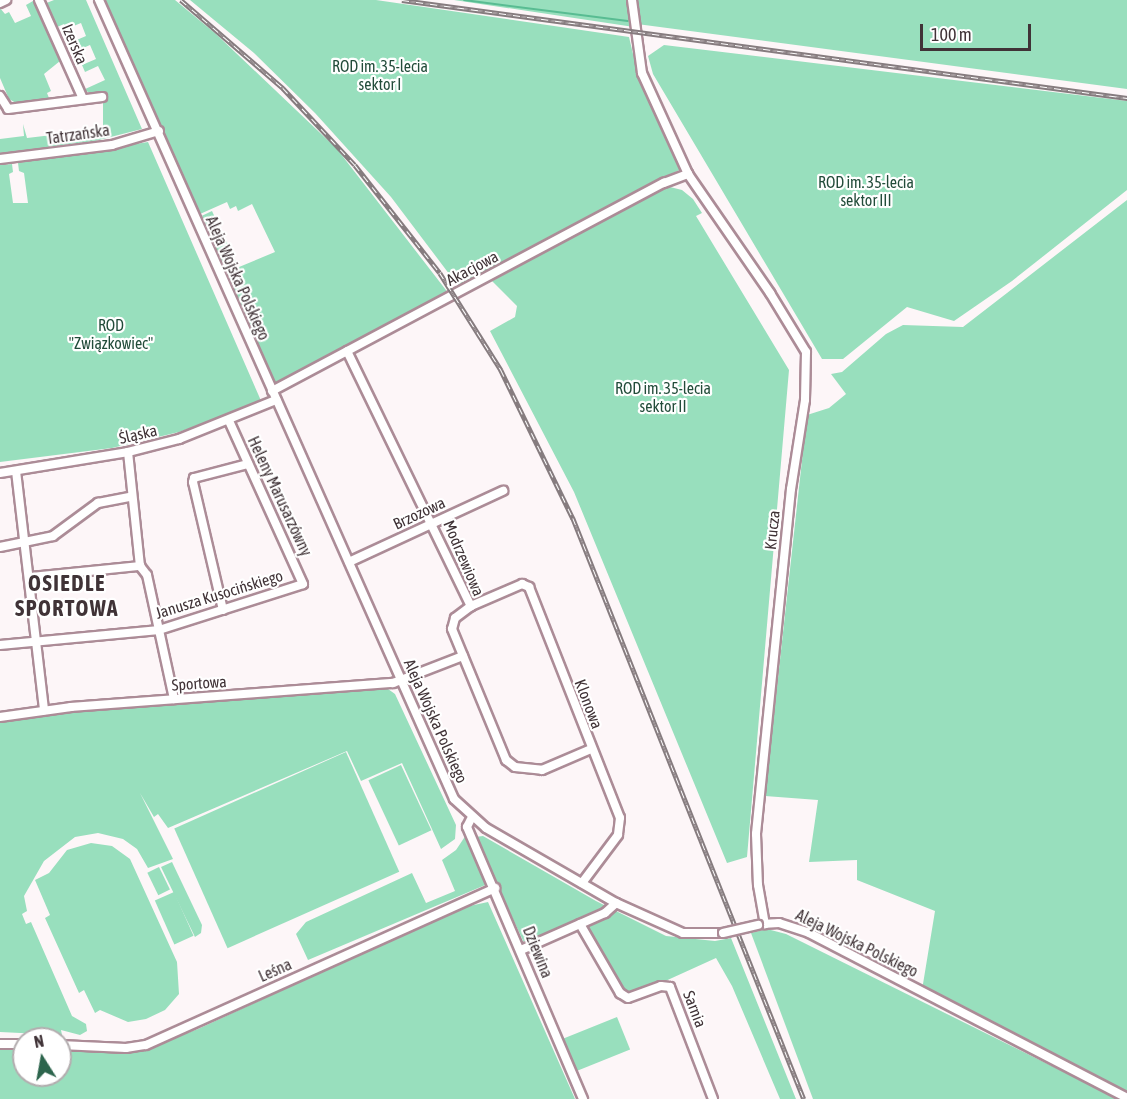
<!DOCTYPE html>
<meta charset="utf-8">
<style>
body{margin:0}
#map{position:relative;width:1127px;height:1099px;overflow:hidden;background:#fdf6f8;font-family:"Asap Condensed",sans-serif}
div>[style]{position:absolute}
.green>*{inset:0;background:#98dfbd;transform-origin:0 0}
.stream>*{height:2px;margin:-1px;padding:0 1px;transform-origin:1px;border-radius:1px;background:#58bc92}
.roads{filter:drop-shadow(2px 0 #ac8c97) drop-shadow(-2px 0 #ac8c97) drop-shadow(0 2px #ac8c97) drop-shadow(0 -2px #ac8c97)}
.minor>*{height:8px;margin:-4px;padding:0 4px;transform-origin:4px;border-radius:4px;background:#fff}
.rail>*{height:4.5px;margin-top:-2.25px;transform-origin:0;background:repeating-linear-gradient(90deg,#fff 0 7px,#867c7f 0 14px);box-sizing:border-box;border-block:2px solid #867c7f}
.bridges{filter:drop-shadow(2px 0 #ac8c97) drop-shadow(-2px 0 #ac8c97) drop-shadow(0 2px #ac8c97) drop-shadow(0 -2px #ac8c97)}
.minor-bridge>*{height:8px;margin:-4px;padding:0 4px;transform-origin:4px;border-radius:4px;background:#fff}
span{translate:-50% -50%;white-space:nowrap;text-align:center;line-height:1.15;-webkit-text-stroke:4.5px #fff;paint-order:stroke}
.street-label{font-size:16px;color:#403337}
.park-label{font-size:16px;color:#224c3a}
.district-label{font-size:22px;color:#403337;font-weight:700;letter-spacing:1.5px}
.north{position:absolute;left:12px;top:1027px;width:60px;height:60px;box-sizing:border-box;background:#fff;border:2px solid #b3adaf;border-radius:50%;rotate:349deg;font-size:16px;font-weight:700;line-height:24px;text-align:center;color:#403337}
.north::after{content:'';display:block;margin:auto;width:21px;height:27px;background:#2d654d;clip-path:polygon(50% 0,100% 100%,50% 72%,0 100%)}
.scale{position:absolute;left:920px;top:24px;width:111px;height:27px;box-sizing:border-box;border:3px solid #403337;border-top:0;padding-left:8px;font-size:18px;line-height:21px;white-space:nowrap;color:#403337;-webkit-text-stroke:4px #fff;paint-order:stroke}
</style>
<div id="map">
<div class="green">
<i style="clip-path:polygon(54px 0,86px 0,142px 129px,95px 141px,0 153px,0 139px,24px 136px,23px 124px,27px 138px,103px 129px,103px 91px,91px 93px,83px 90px,105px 80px,98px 66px,85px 72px,82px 65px,96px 59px,90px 45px,76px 51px,72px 42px,86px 36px,81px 23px,66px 29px,64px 24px,55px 28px,44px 4px)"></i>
<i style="clip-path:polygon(103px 0,175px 0,216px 34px,337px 149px,449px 294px,279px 384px,272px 381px,247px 325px,250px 316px,243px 313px,212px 243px,224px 236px,238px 266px,227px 272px,275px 252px,252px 204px,238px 211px,236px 206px,230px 209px,227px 202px,200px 214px)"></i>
<i style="clip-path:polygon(190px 0,376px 0,629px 37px,638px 75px,681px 169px,459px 287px,391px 197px,315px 113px,254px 53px)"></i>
<i style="clip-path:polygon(454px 0,631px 0,634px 27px)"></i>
<i style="clip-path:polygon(633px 0,1127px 0,1127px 89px,637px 24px)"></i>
<i style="clip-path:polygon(33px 1px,60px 61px,44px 74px,51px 91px,47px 93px,49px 98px,16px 103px,9px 99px,0 78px,0 8px,5px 14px,9px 12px,15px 23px,31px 16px,26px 5px)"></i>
<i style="clip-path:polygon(664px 45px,1127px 101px,1127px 190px,1012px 281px,954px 321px,907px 307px,843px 359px,822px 359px,653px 74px,648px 56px)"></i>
<i style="clip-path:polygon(148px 142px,262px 403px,179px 432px,112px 448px,0 462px,0 165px,12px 164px,13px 172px,9px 174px,13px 203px,28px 203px,24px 173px,19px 171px,18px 163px)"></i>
<i style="clip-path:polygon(666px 186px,682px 190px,693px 199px,702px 213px,696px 216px,789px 370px,747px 857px,727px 863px,574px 492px,490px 331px,515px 317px,517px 306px,492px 281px)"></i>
<i style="clip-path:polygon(1127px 200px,1127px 1091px,922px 990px,935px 911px,857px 880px,857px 860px,809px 862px,818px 800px,765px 796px,807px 415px,829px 408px,846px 394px,831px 374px,842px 372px,886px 334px,903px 325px,963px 327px)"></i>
<i style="left:212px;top:211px;width:21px;height:11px;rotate:65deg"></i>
<i style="clip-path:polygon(388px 689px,395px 694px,456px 825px,455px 839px,441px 849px,402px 763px,361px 781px,347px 751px,168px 828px,158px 814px,154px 817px,140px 793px,173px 859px,148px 868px,137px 849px,123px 839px,98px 833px,75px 837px,44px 861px,24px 896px,27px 911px,22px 914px,26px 924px,31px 922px,72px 1016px,86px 1024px,87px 1031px,80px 1035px,61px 1030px,62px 1035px,0 1032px,0 721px,69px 711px)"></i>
<i style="left:346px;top:752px;width:131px;height:188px;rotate:66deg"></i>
<i style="left:401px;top:765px;width:72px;height:36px;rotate:65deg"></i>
<i style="clip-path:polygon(466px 835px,490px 883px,308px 960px,296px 934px,306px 922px,412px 873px,426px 903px,455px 891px,442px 860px,456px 850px)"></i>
<i style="clip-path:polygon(483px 836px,596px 901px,666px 936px,715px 941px,731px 938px,796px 1099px,780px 1099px,732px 986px,716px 958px,628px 998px,580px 925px,526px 947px,475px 837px)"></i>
<i style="clip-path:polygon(91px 843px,112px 846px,130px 859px,177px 962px,179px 994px,165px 1010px,146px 1019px,128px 1022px,100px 1010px,95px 1013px,84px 990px,79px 993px,45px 918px,50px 915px,35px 880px,49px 873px,67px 850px)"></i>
<i style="clip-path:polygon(172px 862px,202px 925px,201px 933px,195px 937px,161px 867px)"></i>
<i style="left:159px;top:867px;width:25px;height:13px;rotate:64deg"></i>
<i style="left:174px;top:892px;width:48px;height:21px;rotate:66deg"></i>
<i style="clip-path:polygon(488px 902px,575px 1099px,0 1099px,0 1049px,24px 1050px,24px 1075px,60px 1075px,60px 1051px,142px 1050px,198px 1029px,460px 908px)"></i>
<i style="clip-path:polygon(767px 929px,786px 934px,1118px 1099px,813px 1099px,751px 933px)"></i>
<i style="left:617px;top:1017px;width:35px;height:63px;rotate:68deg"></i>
</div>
<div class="stream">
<i style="left:464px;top:0;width:165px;rotate:7.3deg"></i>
</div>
<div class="roads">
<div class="minor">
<i style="left:39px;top:0;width:108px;rotate:66deg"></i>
<i style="left:99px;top:0;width:874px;rotate:66.04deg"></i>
<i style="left:454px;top:799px;width:43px;rotate:42.2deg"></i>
<i style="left:486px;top:828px;width:150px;rotate:30deg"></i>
<i style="left:616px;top:903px;width:73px;rotate:24.1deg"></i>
<i style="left:683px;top:933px;width:40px"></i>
<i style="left:632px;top:0;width:74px;rotate:82.2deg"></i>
<i style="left:642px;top:73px;width:111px;rotate:65.5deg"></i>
<i style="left:688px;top:174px;width:145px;rotate:55.4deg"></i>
<i style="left:770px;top:293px;width:69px;rotate:58.6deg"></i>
<i style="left:806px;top:352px;width:48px;rotate:91.2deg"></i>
<i style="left:805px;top:400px;width:90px;rotate:98.9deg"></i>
<i style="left:791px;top:489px;width:347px;rotate:95.8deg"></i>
<i style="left:756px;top:834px;width:51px;rotate:87.8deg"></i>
<i style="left:758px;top:885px;width:40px;rotate:80deg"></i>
<i style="left:0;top:3px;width:7px;rotate:-27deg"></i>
<i style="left:0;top:96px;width:15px;rotate:58deg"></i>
<i style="left:8px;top:109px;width:95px;rotate:-7.3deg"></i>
<i style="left:0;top:159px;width:113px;rotate:-7.1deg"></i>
<i style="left:112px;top:145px;width:49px;rotate:-16.6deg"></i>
<i style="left:347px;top:351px;width:284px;rotate:64.1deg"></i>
<i style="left:471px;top:606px;width:20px;rotate:143deg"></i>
<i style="left:455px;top:618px;width:11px;rotate:105deg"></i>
<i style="left:452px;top:629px;width:142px;rotate:67.6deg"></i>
<i style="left:506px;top:760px;width:11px;rotate:38deg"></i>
<i style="left:515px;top:767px;width:27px;rotate:6deg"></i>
<i style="left:542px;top:770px;width:53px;rotate:-23.2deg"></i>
<i style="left:272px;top:391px;width:444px;rotate:-28deg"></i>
<i style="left:664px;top:183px;width:26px;rotate:-21deg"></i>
<i style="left:128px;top:452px;width:115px;rotate:84deg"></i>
<i style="left:140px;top:566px;width:11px;rotate:52deg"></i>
<i style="left:147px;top:575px;width:127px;rotate:77.7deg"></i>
<i style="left:16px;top:471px;width:241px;rotate:83.3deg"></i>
<i style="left:0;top:473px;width:130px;rotate:-9.3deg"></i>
<i style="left:128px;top:452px;width:53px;rotate:-14.3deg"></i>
<i style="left:179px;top:439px;width:105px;rotate:-21.9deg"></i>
<i style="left:0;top:547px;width:54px;rotate:-11.7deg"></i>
<i style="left:53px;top:536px;width:56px;rotate:-36.3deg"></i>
<i style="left:98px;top:503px;width:33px;rotate:-11deg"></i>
<i style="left:349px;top:562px;width:170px;rotate:-24.8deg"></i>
<i style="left:31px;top:577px;width:110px;rotate:-5.8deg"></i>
<i style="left:471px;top:606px;width:56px;rotate:-23.3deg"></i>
<i style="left:522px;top:584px;width:8px;rotate:23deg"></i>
<i style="left:529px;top:587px;width:248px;rotate:68.5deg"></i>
<i style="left:620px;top:818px;width:17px;rotate:97deg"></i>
<i style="left:618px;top:835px;width:60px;rotate:126.9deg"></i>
<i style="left:223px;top:610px;width:131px;rotate:-103.2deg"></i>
<i style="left:193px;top:482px;width:4px;rotate:-76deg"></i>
<i style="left:194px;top:478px;width:56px;rotate:-14.5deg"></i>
<i style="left:0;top:645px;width:160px;rotate:-5.4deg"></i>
<i style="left:159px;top:630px;width:151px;rotate:-17.7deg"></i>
<i style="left:303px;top:584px;width:179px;rotate:-114.4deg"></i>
<i style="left:0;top:717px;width:72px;rotate:-8deg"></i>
<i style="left:71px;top:707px;width:323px;rotate:-4.3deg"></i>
<i style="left:393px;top:683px;width:75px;rotate:-21.1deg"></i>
<i style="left:472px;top:817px;width:11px;rotate:117deg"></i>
<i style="left:467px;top:827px;width:296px;rotate:66.9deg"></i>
<i style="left:580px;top:924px;width:80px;rotate:59.9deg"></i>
<i style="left:620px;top:993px;width:9px;rotate:32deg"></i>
<i style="left:628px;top:998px;width:35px;rotate:-20deg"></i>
<i style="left:661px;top:986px;width:9px;rotate:6deg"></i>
<i style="left:670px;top:987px;width:120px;rotate:69deg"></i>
<i style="left:762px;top:924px;width:17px;rotate:-3deg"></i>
<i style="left:779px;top:923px;width:32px;rotate:18deg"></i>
<i style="left:809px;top:933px;width:358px;rotate:27.4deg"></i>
<i style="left:521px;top:950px;width:92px;rotate:-23.8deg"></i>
<i style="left:605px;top:913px;width:15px;rotate:-42deg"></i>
<i style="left:0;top:1044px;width:24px"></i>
<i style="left:60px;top:1045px;width:66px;rotate:2.6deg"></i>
<i style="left:126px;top:1048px;width:20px;rotate:-9deg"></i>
<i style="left:146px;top:1045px;width:383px;rotate:-24.2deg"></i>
</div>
</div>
<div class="rail">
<i style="left:181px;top:0;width:135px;rotate:40.8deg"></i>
<i style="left:283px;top:88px;width:105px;rotate:46.9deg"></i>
<i style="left:355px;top:165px;width:137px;rotate:51.8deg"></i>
<i style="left:440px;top:273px;width:115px;rotate:57.8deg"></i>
<i style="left:501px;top:370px;width:165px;rotate:64.1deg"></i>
<i style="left:573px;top:518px;width:625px;rotate:68.32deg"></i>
<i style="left:402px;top:0;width:732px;rotate:7.7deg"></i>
</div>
<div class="bridges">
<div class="minor-bridge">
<i style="left:723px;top:933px;width:36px;rotate:-13deg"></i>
</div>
</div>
<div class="street-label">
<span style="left:75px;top:44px;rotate:67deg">Izerska</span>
<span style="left:78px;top:134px;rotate:-8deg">Tatrzańska</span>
<span style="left:472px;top:268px;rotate:-28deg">Akacjowa</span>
<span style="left:238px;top:278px;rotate:66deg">Aleja Wojska Polskiego</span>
<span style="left:138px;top:434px;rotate:-13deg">Śląska</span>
<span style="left:280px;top:496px;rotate:65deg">Heleny Marusarzówny</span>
<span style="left:419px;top:513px;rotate:-25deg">Brzozowa</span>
<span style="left:772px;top:530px;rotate:-84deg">Krucza</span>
<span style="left:464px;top:558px;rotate:67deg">Modrzewiowa</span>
<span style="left:219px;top:594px;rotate:-17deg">Janusza Kusocińskiego</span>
<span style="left:199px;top:683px;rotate:-4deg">Sportowa</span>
<span style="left:589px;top:704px;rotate:69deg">Klonowa</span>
<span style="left:436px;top:721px;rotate:66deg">Aleja Wojska Polskiego</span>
<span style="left:857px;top:943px;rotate:26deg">Aleja Wojska Polskiego</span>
<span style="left:538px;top:952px;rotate:68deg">Dziewina</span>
<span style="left:275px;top:970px;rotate:-24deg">Leśna</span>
<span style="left:695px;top:1009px;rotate:69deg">Sarnia</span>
</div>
<div class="park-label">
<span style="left:380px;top:75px">ROD im. 35-lecia<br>sektor I</span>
<span style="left:866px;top:191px">ROD im. 35-lecia<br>sektor III</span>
<span style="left:111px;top:334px">ROD<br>"Związkowiec"</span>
<span style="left:663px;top:397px">ROD im. 35-lecia<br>sektor II</span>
</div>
<div class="district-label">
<span style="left:67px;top:596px">OSIEDLE<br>SPORTOWA</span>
</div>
<div class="north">N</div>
<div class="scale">100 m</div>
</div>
